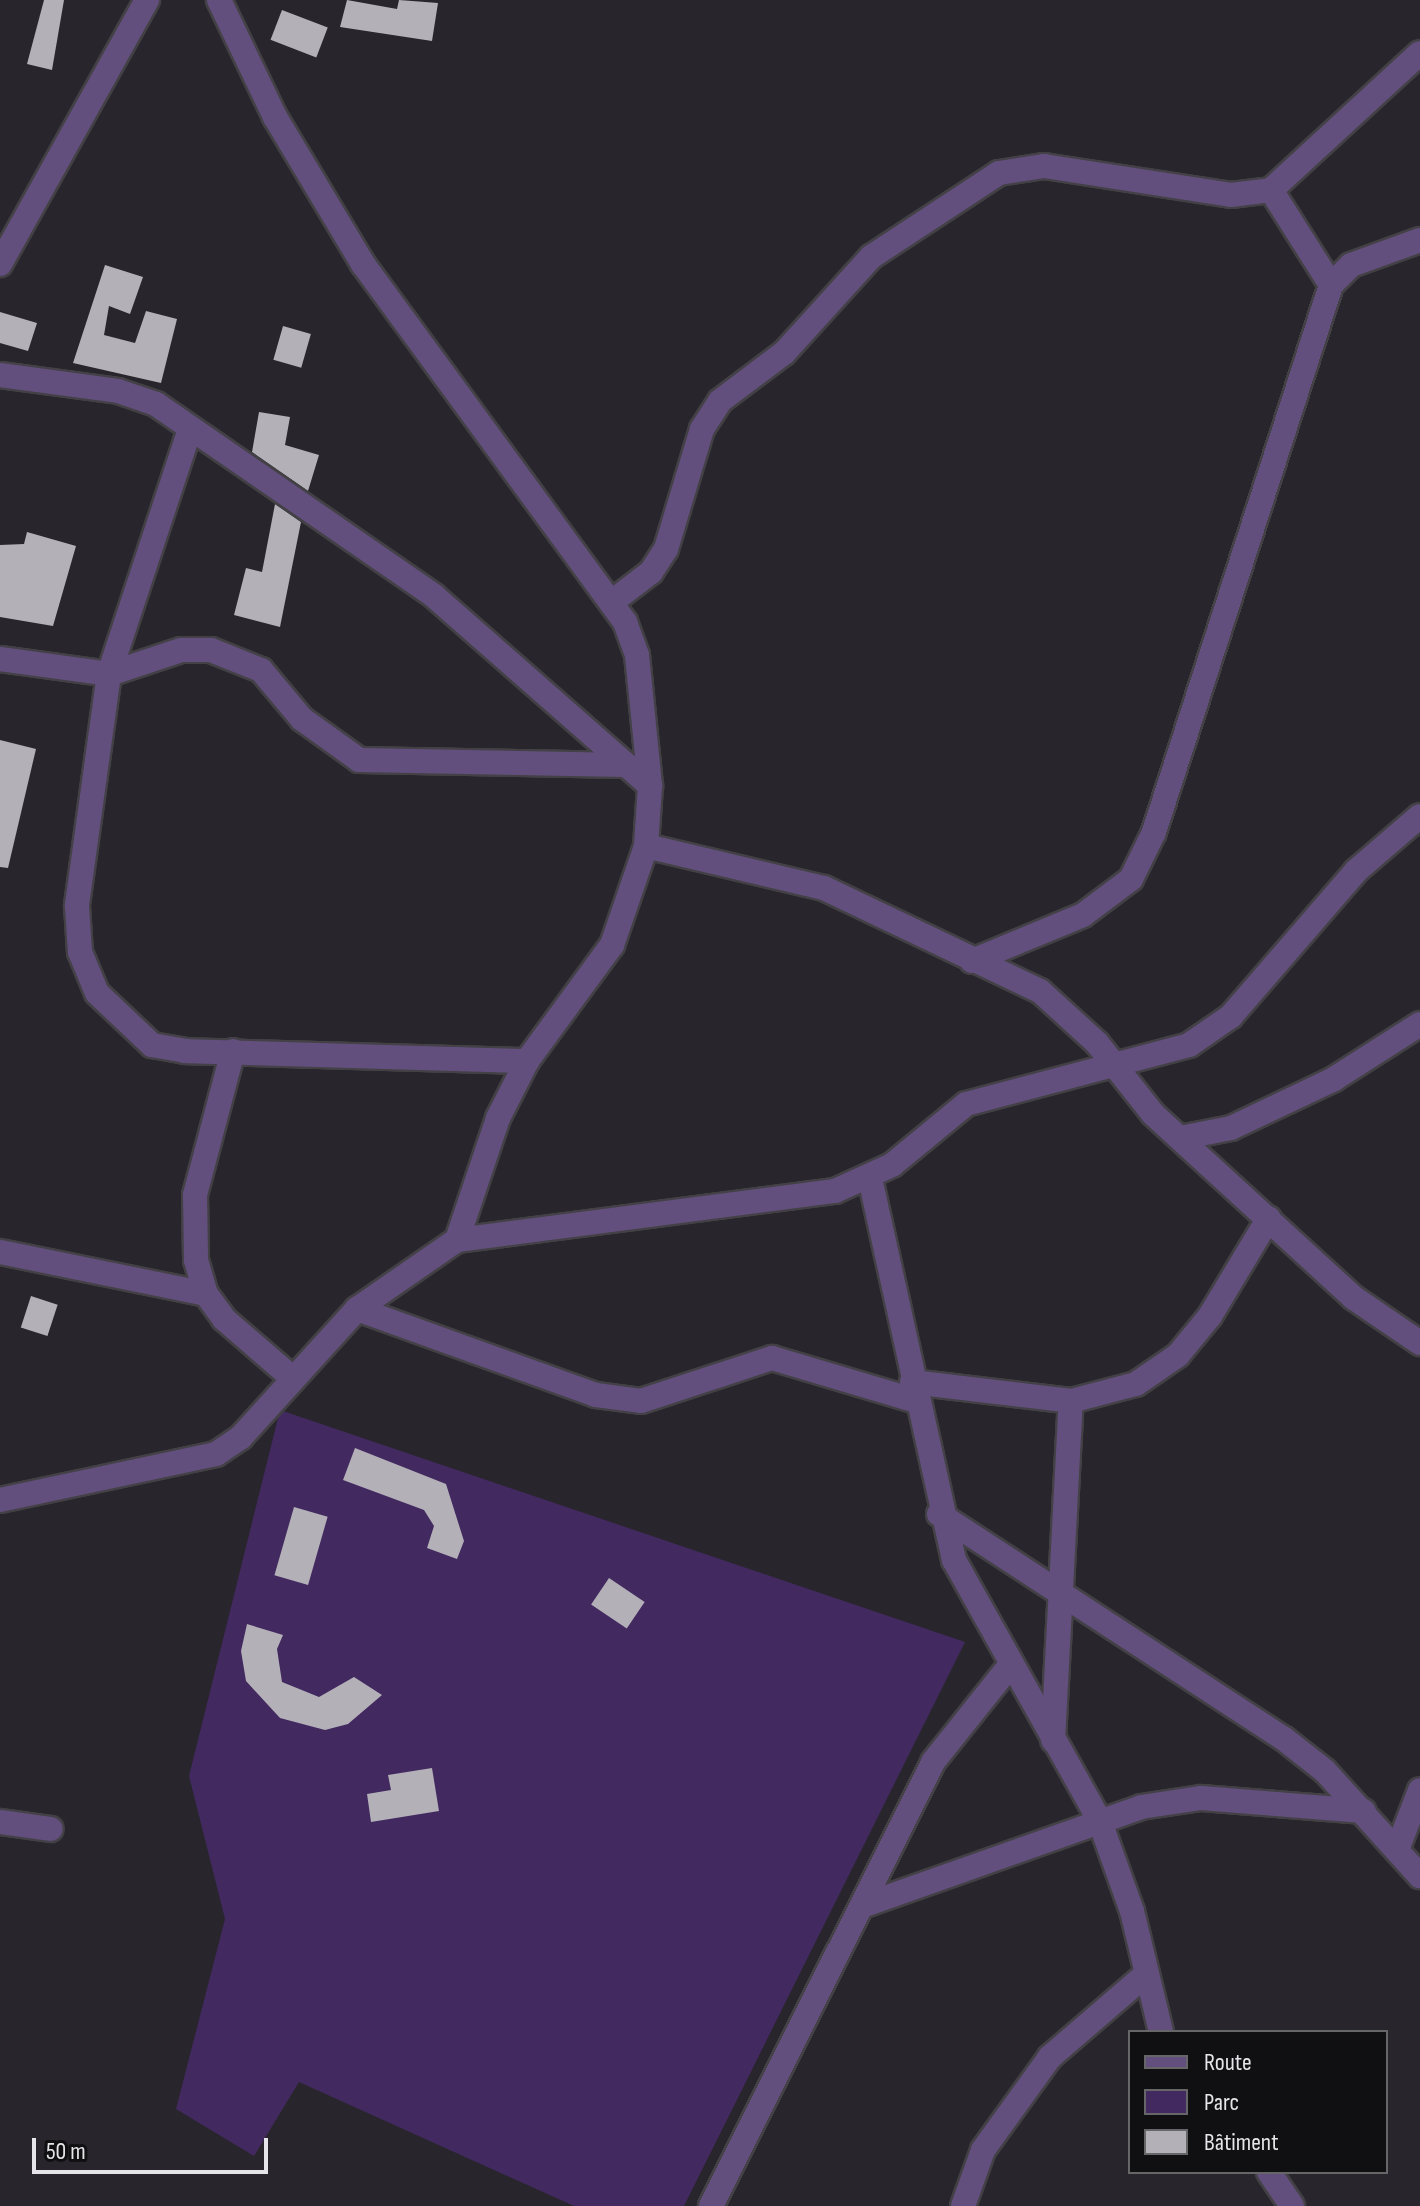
<!DOCTYPE html>
<meta charset="utf-8">
<style>
body{margin:0}
#map{position:relative;width:1420px;height:2206px;overflow:hidden;background:#28262c;font-family:"Sofia Sans Condensed",sans-serif}
div>[style]{position:absolute}
.green>*{inset:0;background:#42295f}
.building>*{inset:0;background:#b3b0b8;transform-origin:0 0}
.roads{filter:drop-shadow(2px 0 #434146) drop-shadow(-2px 0 #434146) drop-shadow(0 2px #434146) drop-shadow(0 -2px #434146)}
.street>*{height:24px;margin:-12px;padding:0 12px;transform-origin:12px;border-radius:12px;background:#634f7e}
span{translate:-50% -50%;white-space:nowrap;text-align:center;line-height:1.15;-webkit-text-stroke:8px #100f12;paint-order:stroke}
.legend{position:absolute;left:1128px;top:2030px;width:260px;height:144px;box-sizing:border-box;background:#100f12;border:2px solid #666568;margin:0;padding:10px 14px;list-style:none;font-size:24px;color:#e6e5e9}
.legend li{display:flex;align-items:center;gap:16px;height:40px}
.legend b{width:40px;border:2px solid #666568}
.scale{position:absolute;left:32px;top:2138px;width:236px;height:36px;box-sizing:border-box;border:4px solid #e6e5e9;border-top:0;padding-left:10px;font-size:24px;line-height:28px;white-space:nowrap;color:#e6e5e9;-webkit-text-stroke:6px #100f12;paint-order:stroke}
</style>
<div id="map">
<div class="green">
<i style="clip-path:polygon(280px 1410px,965px 1642px,684px 2206px,574px 2206px,299px 2082px,254px 2156px,176px 2109px,225px 1919px,189px 1776px)"></i>
</div>
<div class="building">
<i style="clip-path:polygon(44px 0,64px 0,52px 70px,27px 64px)"></i>
<i style="clip-path:polygon(347px 0,397px 9px,399px 0,438px 3px,432px 41px,340px 27px)"></i>
<i style="left:282px;top:10px;width:49px;height:32px;rotate:21deg"></i>
<i style="clip-path:polygon(105px 265px,143px 277px,130px 314px,109px 306px,104px 335px,135px 343px,146px 311px,177px 319px,161px 383px,73px 363px)"></i>
<i style="clip-path:polygon(0 312px,37px 323px,28px 351px,0 343px)"></i>
<i style="left:283px;top:326px;width:29px;height:35px;rotate:16deg"></i>
<i style="clip-path:polygon(259px 412px,290px 417px,285px 445px,319px 455px,308px 491px,252px 452px)"></i>
<i style="clip-path:polygon(275px 504px,301px 522px,280px 627px,234px 615px,246px 568px,262px 572px)"></i>
<i style="clip-path:polygon(27px 532px,76px 546px,53px 626px,0 617px,0 545px,24px 544px)"></i>
<i style="clip-path:polygon(0 740px,36px 749px,8px 868px,0 867px)"></i>
<i style="left:31px;top:1296px;width:28px;height:33px;rotate:18deg"></i>
<i style="clip-path:polygon(355px 1448px,446px 1484px,464px 1541px,457px 1559px,427px 1548px,434px 1526px,424px 1510px,343px 1480px)"></i>
<i style="left:294px;top:1507px;width:35px;height:71px;rotate:16deg"></i>
<i style="left:609px;top:1578px;width:43px;height:32px;rotate:34deg"></i>
<i style="clip-path:polygon(247px 1624px,283px 1635px,277px 1649px,282px 1682px,319px 1697px,354px 1677px,382px 1695px,348px 1724px,325px 1730px,280px 1718px,246px 1681px,241px 1651px)"></i>
<i style="clip-path:polygon(432px 1768px,439px 1811px,371px 1822px,367px 1794px,391px 1790px,388px 1775px)"></i>
</div>
<div class="roads">
<div class="street">
<i style="left:219px;top:0;width:130px;rotate:64.4deg"></i>
<i style="left:275px;top:117px;width:171px;rotate:59.1deg"></i>
<i style="left:363px;top:264px;width:444px;rotate:53.8deg"></i>
<i style="left:625px;top:622px;width:35px;rotate:70deg"></i>
<i style="left:637px;top:655px;width:132px;rotate:84.3deg"></i>
<i style="left:650px;top:786px;width:60px;rotate:93.8deg"></i>
<i style="left:646px;top:846px;width:183px;rotate:13.3deg"></i>
<i style="left:824px;top:888px;width:239px;rotate:25.5deg"></i>
<i style="left:1040px;top:991px;width:77px;rotate:42.4deg"></i>
<i style="left:1097px;top:1043px;width:90px;rotate:51.7deg"></i>
<i style="left:1153px;top:1114px;width:273px;rotate:42.5deg"></i>
<i style="left:1354px;top:1298px;width:80px;rotate:34.3deg"></i>
<i style="left:1271px;top:190px;width:112px;rotate:57.7deg"></i>
<i style="left:0;top:264px;width:302px;rotate:-60.9deg"></i>
<i style="left:0;top:375px;width:119px;rotate:7.7deg"></i>
<i style="left:118px;top:391px;width:40px;rotate:18.9deg"></i>
<i style="left:156px;top:404px;width:338px;rotate:34.6deg"></i>
<i style="left:434px;top:596px;width:288px;rotate:41.3deg"></i>
<i style="left:190px;top:429px;width:258px;rotate:108.3deg"></i>
<i style="left:109px;top:674px;width:234px;rotate:97.9deg"></i>
<i style="left:77px;top:906px;width:46px;rotate:86.3deg"></i>
<i style="left:80px;top:952px;width:44px;rotate:67.5deg"></i>
<i style="left:97px;top:993px;width:76px;rotate:43.4deg"></i>
<i style="left:152px;top:1045px;width:34px;rotate:10deg"></i>
<i style="left:185px;top:1051px;width:342px;rotate:1.7deg"></i>
<i style="left:613px;top:601px;width:48px;rotate:-37.3deg"></i>
<i style="left:651px;top:572px;width:27px;rotate:-57deg"></i>
<i style="left:666px;top:549px;width:125px;rotate:-73.3deg"></i>
<i style="left:702px;top:429px;width:33px;rotate:-57deg"></i>
<i style="left:720px;top:401px;width:80px;rotate:-36.9deg"></i>
<i style="left:784px;top:353px;width:130px;rotate:-47.8deg"></i>
<i style="left:871px;top:257px;width:153px;rotate:-33.3deg"></i>
<i style="left:999px;top:173px;width:46px;rotate:-8.8deg"></i>
<i style="left:1044px;top:166px;width:189px;rotate:8.8deg"></i>
<i style="left:1231px;top:195px;width:40px;rotate:-7.1deg"></i>
<i style="left:1271px;top:190px;width:202px;rotate:-42.6deg"></i>
<i style="left:0;top:659px;width:110px;rotate:7.8deg"></i>
<i style="left:109px;top:674px;width:76px;rotate:-18.4deg"></i>
<i style="left:181px;top:650px;width:30px"></i>
<i style="left:211px;top:650px;width:54px;rotate:21.8deg"></i>
<i style="left:261px;top:670px;width:64px;rotate:50.1deg"></i>
<i style="left:302px;top:719px;width:70px;rotate:35.7deg"></i>
<i style="left:359px;top:760px;width:267px;rotate:1.1deg"></i>
<i style="left:972px;top:961px;width:120px;rotate:-22.5deg"></i>
<i style="left:1083px;top:915px;width:60px;rotate:-36.9deg"></i>
<i style="left:1131px;top:879px;width:52px;rotate:-63.9deg"></i>
<i style="left:1154px;top:832px;width:575px;rotate:-72.07deg"></i>
<i style="left:1331px;top:285px;width:28px;rotate:-45deg"></i>
<i style="left:1351px;top:265px;width:73px;rotate:-19.9deg"></i>
<i style="left:233px;top:1051px;width:149px;rotate:104.8deg"></i>
<i style="left:195px;top:1195px;width:65px;rotate:89.1deg"></i>
<i style="left:196px;top:1260px;width:35px;rotate:74deg"></i>
<i style="left:206px;top:1294px;width:31px;rotate:54deg"></i>
<i style="left:224px;top:1319px;width:87px;rotate:40.8deg"></i>
<i style="left:1180px;top:1138px;width:52px;rotate:-11.1deg"></i>
<i style="left:1231px;top:1128px;width:114px;rotate:-25.4deg"></i>
<i style="left:1334px;top:1079px;width:102px;rotate:-32.6deg"></i>
<i style="left:870px;top:1178px;width:391px;rotate:77.6deg"></i>
<i style="left:954px;top:1560px;width:297px;rotate:60.8deg"></i>
<i style="left:1099px;top:1819px;width:98px;rotate:70.3deg"></i>
<i style="left:1132px;top:1911px;width:124px;rotate:76.5deg"></i>
<i style="left:457px;top:1240px;width:129px;rotate:-71.4deg"></i>
<i style="left:498px;top:1118px;width:64px;rotate:-63deg"></i>
<i style="left:527px;top:1061px;width:144px;rotate:-53.8deg"></i>
<i style="left:612px;top:945px;width:105px;rotate:-71deg"></i>
<i style="left:0;top:1252px;width:210px;rotate:11.5deg"></i>
<i style="left:357px;top:1309px;width:254px;rotate:19.8deg"></i>
<i style="left:596px;top:1395px;width:45px;rotate:7.6deg"></i>
<i style="left:641px;top:1401px;width:138px;rotate:-18.2deg"></i>
<i style="left:772px;top:1358px;width:150px;rotate:16.6deg"></i>
<i style="left:912px;top:1382px;width:160px;rotate:6.8deg"></i>
<i style="left:1071px;top:1401px;width:67px;rotate:-14.7deg"></i>
<i style="left:1136px;top:1384px;width:51px;rotate:-34.6deg"></i>
<i style="left:1178px;top:1355px;width:50px;rotate:-50.6deg"></i>
<i style="left:1210px;top:1316px;width:114px;rotate:-59deg"></i>
<i style="left:0;top:1500px;width:221px;rotate:-12deg"></i>
<i style="left:216px;top:1454px;width:30px;rotate:-34deg"></i>
<i style="left:241px;top:1437px;width:173px;rotate:-47.8deg"></i>
<i style="left:357px;top:1309px;width:121px;rotate:-34.6deg"></i>
<i style="left:457px;top:1240px;width:381px;rotate:-7.4deg"></i>
<i style="left:835px;top:1191px;width:63px;rotate:-24.5deg"></i>
<i style="left:892px;top:1165px;width:96px;rotate:-39.5deg"></i>
<i style="left:966px;top:1104px;width:231px;rotate:-14.8deg"></i>
<i style="left:1189px;top:1045px;width:51px;rotate:-34.6deg"></i>
<i style="left:1231px;top:1016px;width:191px;rotate:-49.2deg"></i>
<i style="left:1356px;top:871px;width:84px;rotate:-40.7deg"></i>
<i style="left:939px;top:1514px;width:411px;rotate:33.1deg"></i>
<i style="left:1283px;top:1738px;width:53px;rotate:38.2deg"></i>
<i style="left:1325px;top:1771px;width:142px;rotate:47.9deg"></i>
<i style="left:1053px;top:1740px;width:339px;rotate:-87deg"></i>
<i style="left:0;top:1822px;width:51px;rotate:7.8deg"></i>
<i style="left:1397px;top:1850px;width:64px;rotate:-69deg"></i>
<i style="left:862px;top:1906px;width:296px;rotate:-19.5deg"></i>
<i style="left:1141px;top:1807px;width:61px;rotate:-8.5deg"></i>
<i style="left:1201px;top:1798px;width:163px;rotate:4.6deg"></i>
<i style="left:1269px;top:2172px;width:41px;rotate:55.9deg"></i>
<i style="left:711px;top:2206px;width:496px;rotate:-63.4deg"></i>
<i style="left:933px;top:1762px;width:120px;rotate:-51.4deg"></i>
<i style="left:963px;top:2206px;width:59px;rotate:-70.3deg"></i>
<i style="left:983px;top:2150px;width:115px;rotate:-54.2deg"></i>
<i style="left:1050px;top:2057px;width:123px;rotate:-40.7deg"></i>
</div>
</div>
<ul class="legend">
<li><b style="height:10px;background:#634f7e"></b>Route</li>
<li><b style="height:22px;background:#42295f"></b>Parc</li>
<li><b style="height:22px;background:#b3b0b8"></b>Bâtiment</li>
</ul>
<div class="scale">50 m</div>
</div>
